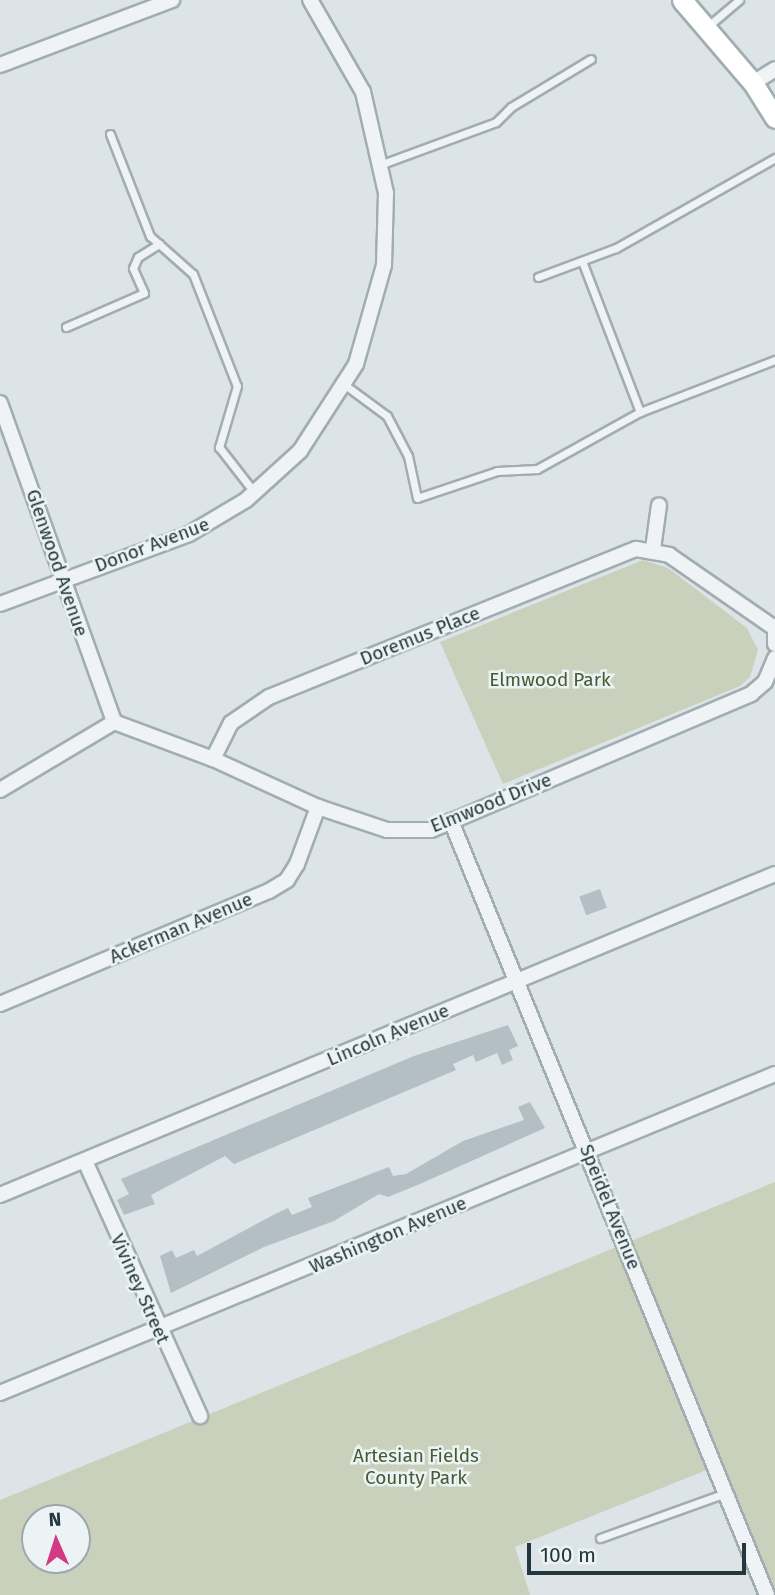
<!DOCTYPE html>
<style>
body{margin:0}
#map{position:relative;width:775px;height:1595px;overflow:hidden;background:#dce4e7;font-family:"Fira Sans",sans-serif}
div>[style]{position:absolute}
.green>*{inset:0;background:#c9d1bd}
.building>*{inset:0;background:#b3bfc4;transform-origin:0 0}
.roads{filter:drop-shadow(2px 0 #a1adb1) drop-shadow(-2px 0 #a1adb1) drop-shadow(0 2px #a1adb1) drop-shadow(0 -2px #a1adb1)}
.lane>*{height:7px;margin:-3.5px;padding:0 3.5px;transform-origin:3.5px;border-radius:3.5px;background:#eff3f5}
.street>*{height:14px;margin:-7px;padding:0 7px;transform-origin:7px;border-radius:7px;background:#eff3f5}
.secondary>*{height:19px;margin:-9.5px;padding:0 9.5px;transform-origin:9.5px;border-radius:9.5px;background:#fff}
span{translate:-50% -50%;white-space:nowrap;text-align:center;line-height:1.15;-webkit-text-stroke:5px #ebf3f5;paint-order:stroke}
.street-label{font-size:19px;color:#25373e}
.park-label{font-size:19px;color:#485a32}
.north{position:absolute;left:21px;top:1504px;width:70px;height:70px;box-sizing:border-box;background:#ebf3f5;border:2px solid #9ca8ac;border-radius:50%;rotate:357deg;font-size:19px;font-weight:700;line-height:28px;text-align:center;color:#25373e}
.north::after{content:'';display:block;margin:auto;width:24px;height:32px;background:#d43987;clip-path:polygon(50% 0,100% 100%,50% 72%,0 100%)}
.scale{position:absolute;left:527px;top:1543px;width:219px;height:32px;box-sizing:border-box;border:4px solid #25373e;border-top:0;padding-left:9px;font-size:21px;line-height:24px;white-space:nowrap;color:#25373e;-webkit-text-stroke:5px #ebf3f5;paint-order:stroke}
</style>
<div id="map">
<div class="green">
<i style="clip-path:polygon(643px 560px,668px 568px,747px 628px,758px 650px,750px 677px,740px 686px,503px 784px,440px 642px)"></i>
<i style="clip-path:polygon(evenodd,775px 1182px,775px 1595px,767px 1595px,714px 1467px,515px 1547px,530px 1595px,0 1595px,0 1500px,775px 1182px,35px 1518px,77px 1518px,77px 1560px,35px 1560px,35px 1518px)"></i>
</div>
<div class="building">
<i style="left:600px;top:889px;width:20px;height:22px;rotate:70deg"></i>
<i style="clip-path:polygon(508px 1025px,518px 1046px,509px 1050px,513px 1060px,502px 1065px,497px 1053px,476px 1062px,473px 1055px,453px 1064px,456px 1070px,234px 1164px,225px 1156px,151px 1195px,155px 1204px,124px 1215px,117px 1200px,129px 1194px,121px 1179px,414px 1056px)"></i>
<i style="clip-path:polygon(530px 1102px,545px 1128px,420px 1184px,388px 1197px,379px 1194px,334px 1221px,264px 1247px,171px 1293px,160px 1256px,172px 1250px,176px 1258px,194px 1250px,197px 1256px,275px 1214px,288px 1208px,292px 1215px,312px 1207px,308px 1198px,389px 1167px,393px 1176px,406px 1174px,463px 1141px,524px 1120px,518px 1107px)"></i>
</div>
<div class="roads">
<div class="lane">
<i style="left:707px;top:27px;width:42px;rotate:-40.2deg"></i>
<i style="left:110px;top:134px;width:110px;rotate:68.6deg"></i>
<i style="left:150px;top:236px;width:57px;rotate:41.5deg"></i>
<i style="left:193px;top:274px;width:120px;rotate:68.6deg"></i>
<i style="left:237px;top:386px;width:64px;rotate:106.4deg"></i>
<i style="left:219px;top:447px;width:57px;rotate:52.1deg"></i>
<i style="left:382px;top:164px;width:121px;rotate:-20.2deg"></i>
<i style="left:496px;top:122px;width:21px;rotate:-45deg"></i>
<i style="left:511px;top:107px;width:93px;rotate:-31deg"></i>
<i style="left:582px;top:261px;width:162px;rotate:69deg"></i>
<i style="left:538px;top:277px;width:83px;rotate:-20.4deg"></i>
<i style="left:616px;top:248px;width:183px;rotate:-29.5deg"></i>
<i style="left:66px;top:327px;width:85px;rotate:-23.6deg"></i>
<i style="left:144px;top:293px;width:27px;rotate:-114deg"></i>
<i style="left:133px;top:268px;width:12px;rotate:-66deg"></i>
<i style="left:138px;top:257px;width:25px;rotate:-32deg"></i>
<i style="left:345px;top:385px;width:52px;rotate:36.4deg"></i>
<i style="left:387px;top:416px;width:45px;rotate:62.3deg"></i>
<i style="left:408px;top:456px;width:43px;rotate:77.9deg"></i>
<i style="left:417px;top:498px;width:84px;rotate:-18.6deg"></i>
<i style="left:497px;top:471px;width:40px;rotate:-2.9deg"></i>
<i style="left:537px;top:469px;width:118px;rotate:-29deg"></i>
<i style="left:640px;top:412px;width:145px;rotate:-21.1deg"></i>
<i style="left:600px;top:1538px;width:134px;rotate:-19.7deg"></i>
</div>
<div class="street">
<i style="left:0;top:65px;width:184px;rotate:-20.7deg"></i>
<i style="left:753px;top:83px;width:26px;rotate:-32deg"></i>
<i style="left:0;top:403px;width:339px;rotate:70.3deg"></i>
<i style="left:653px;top:549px;width:44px;rotate:-82.2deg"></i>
<i style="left:0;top:604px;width:202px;rotate:-20.3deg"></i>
<i style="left:189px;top:534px;width:66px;rotate:-30.8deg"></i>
<i style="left:246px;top:500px;width:73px;rotate:-42.2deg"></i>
<i style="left:300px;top:451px;width:103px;rotate:-57.2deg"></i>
<i style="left:356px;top:364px;width:103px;rotate:-74.2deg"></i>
<i style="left:384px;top:265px;width:72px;rotate:-88.4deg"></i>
<i style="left:386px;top:193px;width:104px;rotate:-102.8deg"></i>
<i style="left:363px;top:92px;width:106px;rotate:-119.9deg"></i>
<i style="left:775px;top:626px;width:18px;rotate:90deg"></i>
<i style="left:213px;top:759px;width:40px;rotate:-63.4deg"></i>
<i style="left:231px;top:723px;width:46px;rotate:-34.4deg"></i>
<i style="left:269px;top:697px;width:396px;rotate:-22deg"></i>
<i style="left:636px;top:549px;width:34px;rotate:10deg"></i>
<i style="left:669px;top:555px;width:126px;rotate:34.7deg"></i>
<i style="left:0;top:790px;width:133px;rotate:-30.8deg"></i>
<i style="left:114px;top:722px;width:106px;rotate:20.5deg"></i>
<i style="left:213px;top:759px;width:115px;rotate:24.6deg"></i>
<i style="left:318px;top:807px;width:73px;rotate:18.4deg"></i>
<i style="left:387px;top:830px;width:44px"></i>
<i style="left:431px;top:830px;width:348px;rotate:-23deg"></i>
<i style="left:751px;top:694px;width:18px;rotate:-41deg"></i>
<i style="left:765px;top:682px;width:26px;rotate:-67deg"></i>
<i style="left:451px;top:821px;width:836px;rotate:67.79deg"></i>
<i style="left:0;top:1004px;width:292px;rotate:-22.8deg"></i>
<i style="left:269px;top:891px;width:21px;rotate:-31deg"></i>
<i style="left:287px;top:880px;width:19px;rotate:-58deg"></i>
<i style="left:297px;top:864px;width:61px;rotate:-69.8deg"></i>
<i style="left:85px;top:1161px;width:280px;rotate:65.7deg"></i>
<i style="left:0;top:1195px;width:839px;rotate:-22.5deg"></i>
<i style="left:0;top:1393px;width:838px;rotate:-22.37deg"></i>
</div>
<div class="secondary">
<i style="left:682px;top:0;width:109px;rotate:49.5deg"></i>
<i style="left:753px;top:83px;width:41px;rotate:57.8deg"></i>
</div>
</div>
<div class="street-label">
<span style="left:152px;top:545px;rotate:-21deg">Donor Avenue</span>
<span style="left:57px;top:563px;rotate:71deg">Glenwood Avenue</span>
<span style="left:420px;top:636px;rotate:-22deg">Doremus Place</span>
<span style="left:491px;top:803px;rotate:-22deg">Elmwood Drive</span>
<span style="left:181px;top:928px;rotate:-23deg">Ackerman Avenue</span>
<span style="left:388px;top:1035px;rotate:-23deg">Lincoln Avenue</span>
<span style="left:610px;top:1207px;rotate:68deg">Speidel Avenue</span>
<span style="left:388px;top:1235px;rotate:-23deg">Washington Avenue</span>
<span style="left:140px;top:1289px;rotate:66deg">Viviney Street</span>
</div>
<div class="park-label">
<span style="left:550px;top:680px">Elmwood Park</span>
<span style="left:416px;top:1467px">Artesian Fields<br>County Park</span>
</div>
<div class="north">N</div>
<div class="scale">100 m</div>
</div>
